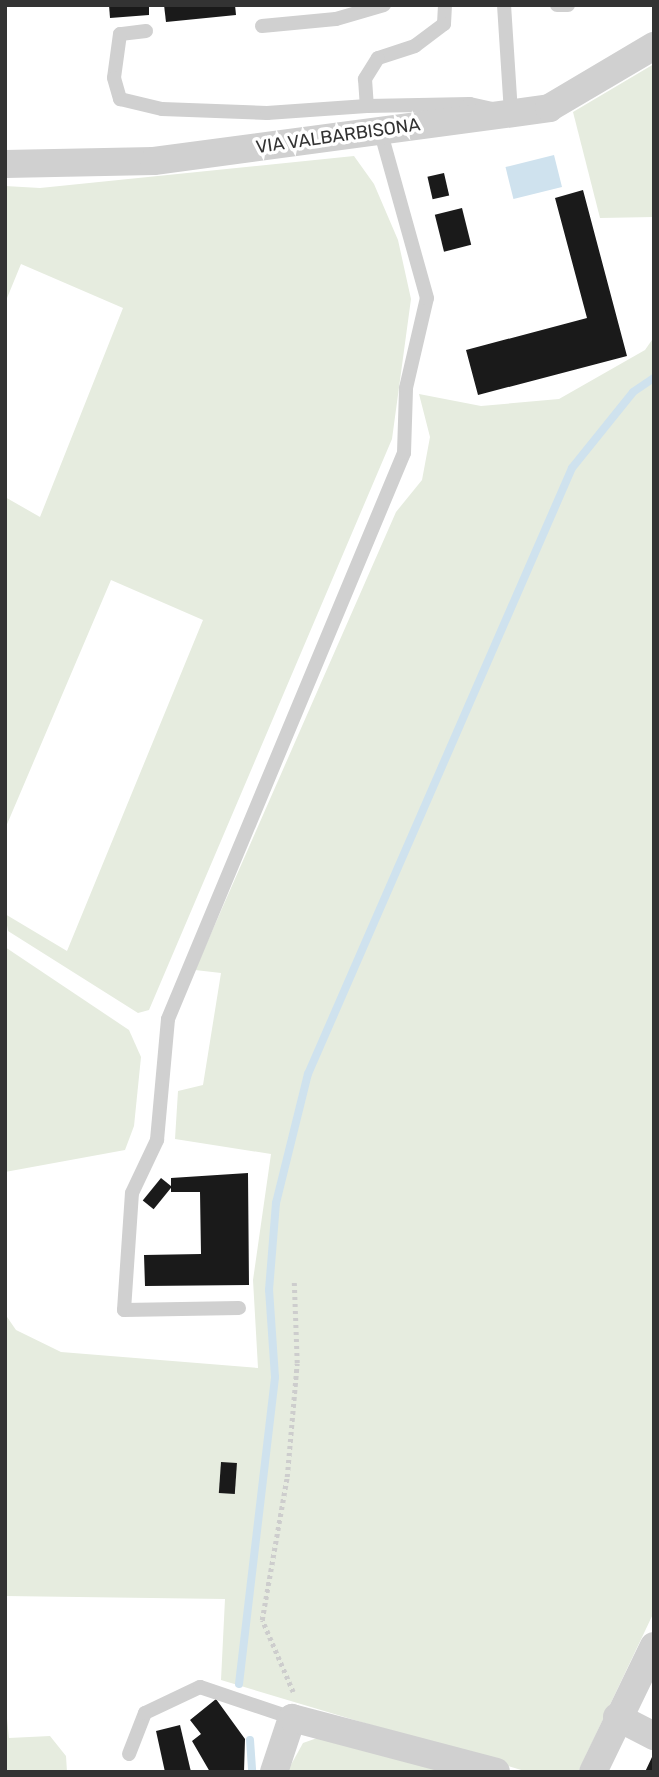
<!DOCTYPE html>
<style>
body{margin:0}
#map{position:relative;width:659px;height:1777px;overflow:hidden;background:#fff;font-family:Rubik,sans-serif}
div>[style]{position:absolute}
.green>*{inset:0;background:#e6ecdf}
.water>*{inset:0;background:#cfe2ee;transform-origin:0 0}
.stream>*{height:8px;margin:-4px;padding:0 4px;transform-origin:4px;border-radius:4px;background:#cfe2ee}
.building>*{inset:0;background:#1a1a1a;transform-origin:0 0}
.path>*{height:4.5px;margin-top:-2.25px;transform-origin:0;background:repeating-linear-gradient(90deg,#cdcdcd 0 3.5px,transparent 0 7px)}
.service>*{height:14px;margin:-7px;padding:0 7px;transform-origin:7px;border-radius:7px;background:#d0d0d0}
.minor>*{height:28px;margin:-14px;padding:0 14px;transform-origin:14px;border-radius:14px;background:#d0d0d0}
span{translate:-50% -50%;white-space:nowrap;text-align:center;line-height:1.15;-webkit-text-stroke:7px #fff;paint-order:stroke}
.street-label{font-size:18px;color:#333}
.frame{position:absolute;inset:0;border:7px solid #333;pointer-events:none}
</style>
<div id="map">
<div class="green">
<i style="clip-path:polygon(654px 64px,654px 217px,600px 218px,573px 112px)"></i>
<i style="clip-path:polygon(354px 156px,374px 184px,398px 240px,411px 299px,392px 439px,149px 1010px,138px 1013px,8px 931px,5px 914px,67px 951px,203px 620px,111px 580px,5px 829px,5px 497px,40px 517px,123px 308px,21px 264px,5px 303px,5px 186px,40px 188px)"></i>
<i style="clip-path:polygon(654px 337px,654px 1612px,578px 1772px,528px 1772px,221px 1680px,225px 1599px,5px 1596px,5px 1314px,16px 1330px,61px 1352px,258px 1368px,253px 1280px,271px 1154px,175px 1139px,178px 1091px,203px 1085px,221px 973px,195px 970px,396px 512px,422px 480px,430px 437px,419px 394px,481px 406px,559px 399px,645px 350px)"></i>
<i style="clip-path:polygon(5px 947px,129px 1030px,141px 1057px,134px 1126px,125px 1150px,5px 1172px)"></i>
<i style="clip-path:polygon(5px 1699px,9px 1738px,50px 1736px,66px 1756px,67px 1772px,5px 1772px)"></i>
<i style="clip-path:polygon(320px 1737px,467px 1772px,287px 1772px,303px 1743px)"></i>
</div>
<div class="water">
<i style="left:554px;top:155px;width:33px;height:50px;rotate:76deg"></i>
</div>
<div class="stream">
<i style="left:239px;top:1684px;width:309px;rotate:-83.3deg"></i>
<i style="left:275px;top:1377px;width:87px;rotate:-93.9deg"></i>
<i style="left:269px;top:1290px;width:87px;rotate:-85.4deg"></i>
<i style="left:276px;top:1203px;width:133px;rotate:-76.1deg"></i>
<i style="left:308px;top:1074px;width:661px;rotate:-66.46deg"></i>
<i style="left:572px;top:468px;width:97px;rotate:-51.2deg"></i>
<i style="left:633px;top:392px;width:25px;rotate:-34deg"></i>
<i style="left:250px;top:1740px;width:32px;rotate:86deg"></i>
</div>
<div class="building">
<i style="clip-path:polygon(109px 5px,149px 5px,149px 15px,110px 18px)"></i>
<i style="clip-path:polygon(164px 5px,235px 5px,236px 15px,166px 22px)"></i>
<i style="left:444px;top:173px;width:23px;height:17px;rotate:77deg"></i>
<i style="clip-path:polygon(583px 190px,627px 356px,478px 395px,466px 350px,587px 318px,555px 198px)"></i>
<i style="left:462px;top:208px;width:38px;height:28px;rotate:76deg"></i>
<i style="clip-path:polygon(248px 1173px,249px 1285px,145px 1286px,144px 1255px,201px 1254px,200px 1192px,171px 1192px,171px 1178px)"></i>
<i style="left:161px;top:1178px;width:14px;height:29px;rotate:39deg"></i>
<i style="left:221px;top:1462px;width:16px;height:31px;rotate:4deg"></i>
<i style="clip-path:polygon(216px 1699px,245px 1739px,244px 1772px,210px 1772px,192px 1741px,201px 1734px,190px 1720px)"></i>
<i style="clip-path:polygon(180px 1725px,191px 1772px,165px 1772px,156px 1731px)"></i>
<i style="clip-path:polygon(652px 1757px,654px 1772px,645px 1772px)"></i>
</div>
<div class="path">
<i style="left:293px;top:1692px;width:78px;rotate:-113.3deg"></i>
<i style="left:262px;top:1620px;width:145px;rotate:-80.1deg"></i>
<i style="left:287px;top:1477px;width:114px;rotate:-85deg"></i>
<i style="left:297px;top:1363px;width:82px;rotate:-92.1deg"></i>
</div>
<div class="service">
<i style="left:445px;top:5px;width:19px;rotate:93deg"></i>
<i style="left:444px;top:24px;width:36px;rotate:143deg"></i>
<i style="left:415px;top:46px;width:39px;rotate:162deg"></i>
<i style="left:378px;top:58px;width:25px;rotate:122deg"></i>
<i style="left:365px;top:79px;width:27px;rotate:86deg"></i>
<i style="left:367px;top:106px;width:103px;rotate:-1.1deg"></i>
<i style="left:470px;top:104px;width:42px;rotate:12.4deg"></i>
<i style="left:511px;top:113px;width:108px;rotate:-93.7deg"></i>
<i style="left:557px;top:5px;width:11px"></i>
<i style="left:262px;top:26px;width:74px;rotate:-5.4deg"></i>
<i style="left:336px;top:19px;width:50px;rotate:-16.3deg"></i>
<i style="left:146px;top:31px;width:26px;rotate:173deg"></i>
<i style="left:120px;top:34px;width:44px;rotate:97.8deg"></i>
<i style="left:114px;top:78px;width:22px;rotate:74deg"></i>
<i style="left:120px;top:99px;width:43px;rotate:13.4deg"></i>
<i style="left:162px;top:109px;width:105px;rotate:2.2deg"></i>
<i style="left:267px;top:113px;width:100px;rotate:-4deg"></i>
<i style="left:239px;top:1308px;width:115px;rotate:179deg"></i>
<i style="left:124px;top:1310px;width:117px;rotate:-86.1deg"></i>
<i style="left:132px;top:1193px;width:59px;rotate:-64.7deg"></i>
<i style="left:157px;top:1140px;width:121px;rotate:-84.8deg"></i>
<i style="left:168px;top:1019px;width:613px;rotate:-67.37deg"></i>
<i style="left:404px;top:453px;width:65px;rotate:-88.2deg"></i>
<i style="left:406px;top:388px;width:92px;rotate:-76.9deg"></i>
<i style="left:427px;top:298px;width:174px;rotate:-105.6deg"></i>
<i style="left:129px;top:1754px;width:44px;rotate:-68.7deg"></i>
<i style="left:145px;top:1713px;width:61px;rotate:-25.3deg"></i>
<i style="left:200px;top:1687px;width:97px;rotate:18.6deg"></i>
</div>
<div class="minor">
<i style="left:5px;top:164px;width:149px;rotate:-1.2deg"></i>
<i style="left:154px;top:161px;width:399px;rotate:-7.6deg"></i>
<i style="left:549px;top:108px;width:122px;rotate:-30.6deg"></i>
<i style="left:617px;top:1717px;width:42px;rotate:27.2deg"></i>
<i style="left:274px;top:1772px;width:57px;rotate:-71.6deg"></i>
<i style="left:292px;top:1718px;width:211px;rotate:14.8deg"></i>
<i style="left:593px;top:1772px;width:140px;rotate:-64.2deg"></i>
</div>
<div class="street-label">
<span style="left:338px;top:136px;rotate:-8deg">VIA VALBARBISONA</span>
</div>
<div class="frame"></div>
</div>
